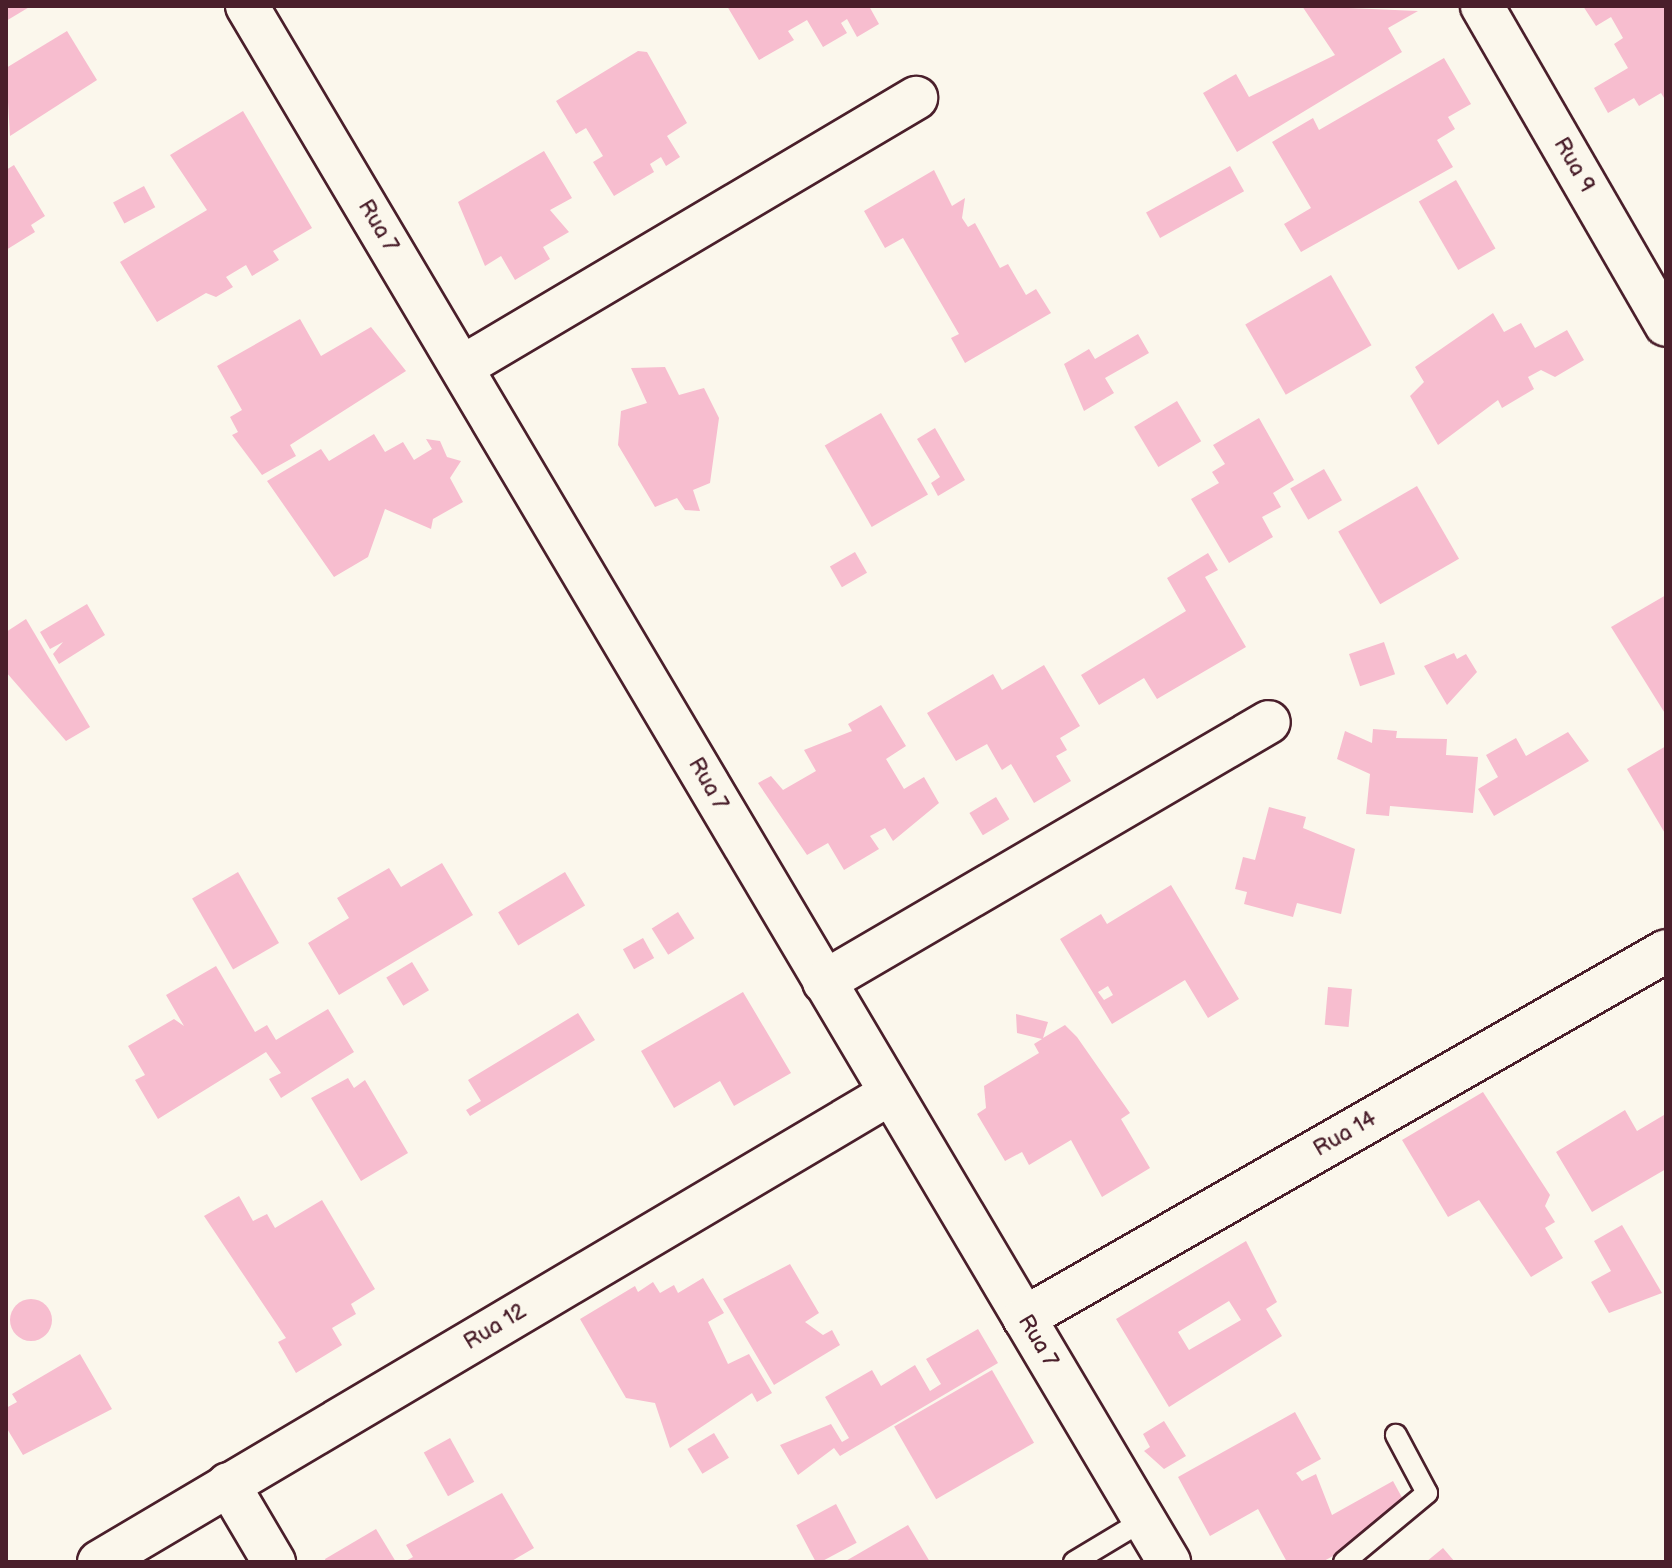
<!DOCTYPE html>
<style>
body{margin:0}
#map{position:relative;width:1672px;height:1568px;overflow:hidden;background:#fbf7ec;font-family:"Balsamiq Sans",sans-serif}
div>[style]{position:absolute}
.building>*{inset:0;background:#f7bdcf;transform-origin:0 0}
.round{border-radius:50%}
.roads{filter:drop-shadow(2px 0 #4a1f2b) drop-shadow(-2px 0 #4a1f2b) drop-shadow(0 2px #4a1f2b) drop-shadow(0 -2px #4a1f2b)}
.lane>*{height:20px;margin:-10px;padding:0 10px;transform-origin:10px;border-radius:10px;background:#fbf7ec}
.street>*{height:42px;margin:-21px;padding:0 21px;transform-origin:21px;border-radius:21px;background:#fbf7ec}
span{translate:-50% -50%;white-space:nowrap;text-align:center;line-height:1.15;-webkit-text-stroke:6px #fbf7ec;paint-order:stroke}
.street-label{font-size:22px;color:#4a1f2b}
.frame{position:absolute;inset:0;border:8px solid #4a1f2b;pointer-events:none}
</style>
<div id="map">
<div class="building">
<i style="clip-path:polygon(6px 6px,31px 6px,6px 21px)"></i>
<i style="clip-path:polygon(727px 6px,869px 6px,879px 24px,857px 37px,847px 19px,841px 23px,847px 33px,823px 47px,807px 20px,788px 31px,794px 40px,759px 60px)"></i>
<i style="clip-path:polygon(1302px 6px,1418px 11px,1388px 28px,1402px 52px,1237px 152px,1203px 93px,1236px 74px,1249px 97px,1335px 55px)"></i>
<i style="clip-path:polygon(1583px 6px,1664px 6px,1666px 101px,1661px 93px,1639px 106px,1634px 98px,1608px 113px,1594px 88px,1628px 68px,1614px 44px,1623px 38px,1611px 17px,1596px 26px)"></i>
<i style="clip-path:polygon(67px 31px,97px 80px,10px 136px,6px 68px)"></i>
<i style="clip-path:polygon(638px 51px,647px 52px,687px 123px,667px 136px,680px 157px,666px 166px,661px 157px,650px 164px,654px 172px,614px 196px,593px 162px,603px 156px,586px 128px,576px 134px,556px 101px)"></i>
<i style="clip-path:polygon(1444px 58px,1471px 104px,1448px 117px,1455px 129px,1437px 140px,1453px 167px,1301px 252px,1284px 224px,1311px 208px,1272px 142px,1313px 118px,1319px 130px)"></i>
<i style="clip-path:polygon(243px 111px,312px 228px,273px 251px,279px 260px,252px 276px,246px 265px,226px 277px,233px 287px,216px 297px,206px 293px,157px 322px,120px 262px,207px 210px,170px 155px)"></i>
<i style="clip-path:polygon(544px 151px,572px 198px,550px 210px,569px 232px,543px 247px,550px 259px,515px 280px,501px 256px,485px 266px,458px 202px)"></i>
<i style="clip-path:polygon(14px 165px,45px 216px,31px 225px,35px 232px,6px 250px,6px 170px)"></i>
<i style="left:1230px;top:166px;width:29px;height:96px;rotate:61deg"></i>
<i style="clip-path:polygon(934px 170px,952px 206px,965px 198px,962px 218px,968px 227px,975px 223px,1000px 268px,1008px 264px,1026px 295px,1036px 289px,1051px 313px,965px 363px,951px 338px,959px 334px,903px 238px,885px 248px,864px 211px)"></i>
<i style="left:1456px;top:180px;width:79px;height:43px;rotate:60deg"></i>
<i style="left:144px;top:186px;width:24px;height:35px;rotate:62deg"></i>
<i style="left:1331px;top:275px;width:81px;height:99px;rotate:60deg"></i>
<i style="clip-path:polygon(1493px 313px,1504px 332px,1521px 323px,1535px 348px,1567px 330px,1584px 360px,1555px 377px,1541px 370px,1528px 377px,1534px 389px,1502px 408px,1498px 400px,1438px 445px,1410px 396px,1424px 382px,1415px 367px)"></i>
<i style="clip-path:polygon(300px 319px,321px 356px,371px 327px,406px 371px,290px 445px,296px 456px,262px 475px,232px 435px,238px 432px,230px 417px,242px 410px,217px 366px)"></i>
<i style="clip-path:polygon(1138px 334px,1149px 353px,1105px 378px,1114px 393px,1084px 411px,1064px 364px,1089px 349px,1095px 359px)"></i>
<i style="clip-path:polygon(665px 367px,679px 395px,704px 388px,719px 418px,710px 483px,693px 490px,700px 511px,685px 510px,677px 498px,655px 507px,618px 445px,621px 411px,647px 403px,631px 368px)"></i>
<i style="left:1177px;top:401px;width:47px;height:50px;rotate:59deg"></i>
<i style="left:881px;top:413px;width:94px;height:65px;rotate:60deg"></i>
<i style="clip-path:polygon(1259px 418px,1294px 480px,1273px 493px,1281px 507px,1262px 517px,1273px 537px,1229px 563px,1191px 499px,1219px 483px,1212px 472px,1225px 464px,1213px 445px)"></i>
<i style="clip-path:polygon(935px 428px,965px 480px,938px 496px,931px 483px,940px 477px,917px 439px)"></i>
<i style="clip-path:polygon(374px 434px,385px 452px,403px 442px,414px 460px,432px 449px,426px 439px,440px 441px,447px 457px,461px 461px,450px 478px,463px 502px,433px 519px,431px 529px,385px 509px,368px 557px,334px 577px,267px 481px,321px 449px,329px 461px)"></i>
<i style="left:1324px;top:469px;width:36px;height:39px;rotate:60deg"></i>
<i style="left:1417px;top:486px;width:84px;height:91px;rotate:60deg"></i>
<i style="left:855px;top:552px;width:24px;height:29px;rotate:60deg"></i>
<i style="clip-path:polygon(1208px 553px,1218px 570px,1205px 577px,1246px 647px,1157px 699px,1144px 678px,1099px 705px,1081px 675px,1186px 611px,1167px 578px)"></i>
<i style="clip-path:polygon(1666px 595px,1666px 715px,1611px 627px)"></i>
<i style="clip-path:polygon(87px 604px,105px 635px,59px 664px,53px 654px,63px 642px,50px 649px,40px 632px)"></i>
<i style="clip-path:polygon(26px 619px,90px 727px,66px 741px,6px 672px,6px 632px)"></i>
<i style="left:1384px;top:642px;width:34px;height:37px;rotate:71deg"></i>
<i style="clip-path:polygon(1454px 653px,1457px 659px,1466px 654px,1477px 672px,1447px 705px,1424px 666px)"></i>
<i style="clip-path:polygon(1044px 665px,1080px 726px,1060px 738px,1067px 750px,1056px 756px,1071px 781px,1034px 803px,1011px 764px,1002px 770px,987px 744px,956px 761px,927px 713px,993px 674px,1002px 690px)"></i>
<i style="clip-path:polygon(881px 705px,906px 746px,886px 759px,904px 789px,924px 777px,939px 803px,893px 841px,885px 828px,870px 836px,879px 849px,844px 870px,828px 843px,807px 855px,758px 783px,771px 776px,783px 790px,816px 771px,804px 750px,852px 731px,848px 724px)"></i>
<i style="clip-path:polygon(1373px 729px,1397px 731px,1396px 738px,1447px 739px,1446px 755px,1478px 757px,1473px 813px,1390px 806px,1389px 816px,1366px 814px,1370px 774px,1337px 759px,1345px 731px,1372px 743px)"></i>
<i style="clip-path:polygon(1568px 732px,1589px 761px,1494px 816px,1478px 789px,1498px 777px,1486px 755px,1516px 738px,1526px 756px)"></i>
<i style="clip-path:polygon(1666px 746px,1666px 835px,1627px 769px)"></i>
<i style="left:996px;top:797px;width:26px;height:31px;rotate:59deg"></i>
<i style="clip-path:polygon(1269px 807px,1306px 817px,1303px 828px,1355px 849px,1341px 914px,1297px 903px,1293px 917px,1244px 904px,1247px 892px,1235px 889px,1243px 857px,1255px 860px)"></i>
<i style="clip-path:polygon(442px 863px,473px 915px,339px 995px,308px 943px,349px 918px,337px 898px,389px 868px,401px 887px)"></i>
<i style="left:238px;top:872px;width:82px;height:53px;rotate:60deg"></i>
<i style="left:565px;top:872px;width:39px;height:78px;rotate:59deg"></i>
<i style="clip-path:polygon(evenodd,1171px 885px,1239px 999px,1208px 1018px,1185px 980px,1112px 1024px,1060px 939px,1101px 914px,1107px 924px,1171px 885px,1108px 986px,1113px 995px,1104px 1000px,1098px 992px,1108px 986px)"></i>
<i style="left:678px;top:912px;width:31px;height:31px;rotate:58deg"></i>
<i style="left:643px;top:938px;width:23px;height:23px;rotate:61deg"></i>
<i style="left:412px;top:962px;width:33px;height:30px;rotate:59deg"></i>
<i style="clip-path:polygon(216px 966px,255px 1032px,267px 1025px,276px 1040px,328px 1009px,354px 1052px,281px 1098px,269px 1079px,281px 1073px,266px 1052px,158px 1119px,135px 1080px,145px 1075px,128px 1046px,174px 1019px,184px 1026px,166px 995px)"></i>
<i style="left:1328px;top:987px;width:24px;height:38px;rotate:5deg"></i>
<i style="clip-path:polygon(743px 992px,791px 1073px,734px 1106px,720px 1081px,674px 1108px,641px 1051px)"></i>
<i style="clip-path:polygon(578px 1013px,595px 1040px,470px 1116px,466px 1110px,481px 1101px,468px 1080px)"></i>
<i style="clip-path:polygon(1016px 1014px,1048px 1022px,1043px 1038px,1065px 1025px,1077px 1037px,1130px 1113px,1121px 1119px,1150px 1168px,1102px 1197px,1071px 1140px,1029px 1165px,1022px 1152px,1005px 1161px,977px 1114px,986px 1108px,984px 1086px,1039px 1053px,1034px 1044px,1042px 1039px,1017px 1033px)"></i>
<i style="clip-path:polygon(348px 1078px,354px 1088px,365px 1080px,408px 1153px,361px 1181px,311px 1098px)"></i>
<i style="clip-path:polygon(1483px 1092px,1550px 1195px,1545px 1206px,1555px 1222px,1545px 1228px,1563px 1258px,1531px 1277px,1479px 1200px,1448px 1217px,1402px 1140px)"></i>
<i style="clip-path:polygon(1625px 1110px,1637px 1131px,1664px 1115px,1666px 1169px,1592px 1212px,1556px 1152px)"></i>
<i style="clip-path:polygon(239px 1196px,253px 1221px,267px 1214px,275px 1228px,322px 1200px,375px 1289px,351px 1304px,356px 1314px,332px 1328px,342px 1345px,296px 1373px,278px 1342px,286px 1338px,204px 1216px)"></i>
<i style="clip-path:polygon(1622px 1225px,1662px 1293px,1609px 1313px,1591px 1282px,1611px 1271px,1594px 1241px)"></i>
<i style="clip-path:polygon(evenodd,1246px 1241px,1277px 1302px,1266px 1309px,1282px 1336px,1169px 1407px,1116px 1319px,1246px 1241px,1229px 1301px,1241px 1320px,1189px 1350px,1178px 1332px,1229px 1301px)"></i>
<i style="clip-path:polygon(790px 1264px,819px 1313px,805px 1322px,823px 1335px,832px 1330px,840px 1345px,774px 1385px,723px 1299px)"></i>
<i style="clip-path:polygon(703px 1278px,724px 1313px,708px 1322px,728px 1364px,749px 1354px,772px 1393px,757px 1402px,752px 1393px,670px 1448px,655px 1403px,626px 1398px,580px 1319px,635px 1286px,638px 1292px,653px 1282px,660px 1293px,674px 1285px,678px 1293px)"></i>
<i class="round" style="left:10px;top:1299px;width:42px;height:42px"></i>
<i style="clip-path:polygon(978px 1329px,998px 1363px,840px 1456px,834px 1448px,798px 1475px,780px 1445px,831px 1424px,842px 1442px,849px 1438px,825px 1397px,872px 1370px,881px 1386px,915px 1365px,930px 1391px,941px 1384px,926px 1359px)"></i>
<i style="clip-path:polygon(80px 1354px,112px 1409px,23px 1455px,6px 1427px,6px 1408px,17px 1402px,12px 1394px)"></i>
<i style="left:992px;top:1370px;width:84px;height:113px;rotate:60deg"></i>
<i style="clip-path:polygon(1295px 1412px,1321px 1459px,1296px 1473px,1302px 1481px,1316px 1474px,1332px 1515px,1393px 1481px,1411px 1514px,1322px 1562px,1287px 1562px,1258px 1509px,1210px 1536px,1178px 1477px)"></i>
<i style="clip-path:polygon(1164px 1421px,1186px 1456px,1164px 1469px,1144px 1451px,1150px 1447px,1143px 1434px)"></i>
<i style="left:714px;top:1433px;width:29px;height:31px;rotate:59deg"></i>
<i style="left:450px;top:1438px;width:50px;height:30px;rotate:61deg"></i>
<i style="clip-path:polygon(502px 1493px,534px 1548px,510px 1562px,404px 1562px,413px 1557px,406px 1545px)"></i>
<i style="left:836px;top:1504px;width:44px;height:45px;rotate:62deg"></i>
<i style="clip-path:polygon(908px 1525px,930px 1562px,844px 1562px)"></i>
<i style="clip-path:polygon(376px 1529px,396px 1562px,326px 1562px,325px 1559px)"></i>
<i style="clip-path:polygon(1443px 1548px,1455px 1562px,1426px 1562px)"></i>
</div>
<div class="roads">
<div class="lane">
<i style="left:1074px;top:1562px;width:82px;rotate:-31deg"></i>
<i style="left:1344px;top:1562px;width:108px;rotate:-39.7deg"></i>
<i style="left:1427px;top:1493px;width:66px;rotate:-118.1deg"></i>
</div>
<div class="street">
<i style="left:247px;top:6px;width:1809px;rotate:59.35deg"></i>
<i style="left:1482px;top:6px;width:368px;rotate:60deg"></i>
<i style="left:462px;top:367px;width:528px;rotate:-30.65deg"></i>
<i style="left:824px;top:982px;width:515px;rotate:-30.3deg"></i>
<i style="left:1024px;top:1318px;width:739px;rotate:-29.75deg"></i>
<i style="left:228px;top:1484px;width:91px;rotate:59.5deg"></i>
<i style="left:99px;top:1562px;width:920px;rotate:-30.63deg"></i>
</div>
</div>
<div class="street-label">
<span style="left:1574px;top:165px;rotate:60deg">Rua 9</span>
<span style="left:378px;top:226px;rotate:59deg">Rua 7</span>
<span style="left:708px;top:784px;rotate:60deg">Rua 7</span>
<span style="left:1345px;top:1134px;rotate:-30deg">Rua 14</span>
<span style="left:495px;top:1327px;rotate:-31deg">Rua 12</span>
<span style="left:1038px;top:1341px;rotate:59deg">Rua 7</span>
</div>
<div class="frame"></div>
</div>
